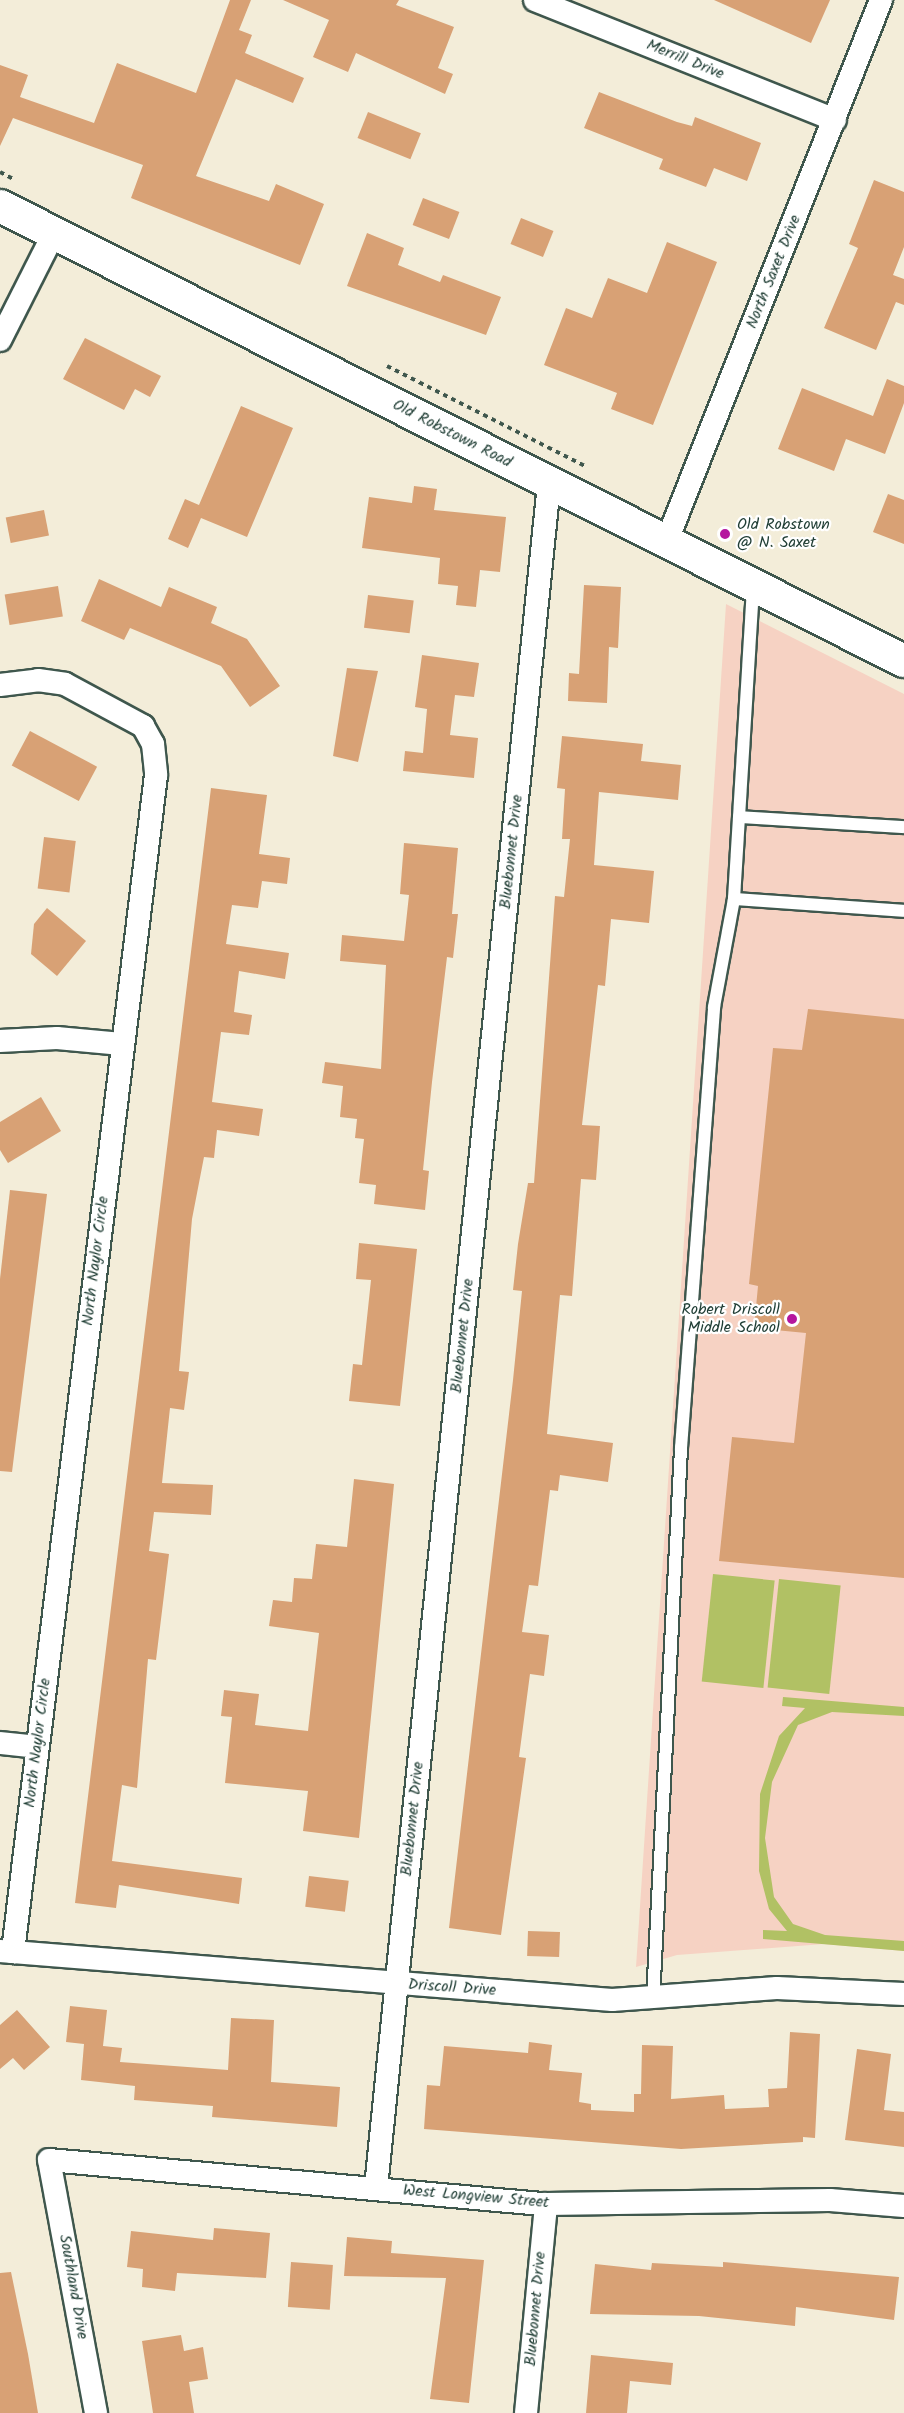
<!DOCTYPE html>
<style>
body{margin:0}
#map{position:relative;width:904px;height:2413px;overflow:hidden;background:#f3edd9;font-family:Kalam,sans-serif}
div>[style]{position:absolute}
.built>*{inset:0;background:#f6d2c3}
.green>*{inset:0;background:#b1c164;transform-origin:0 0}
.building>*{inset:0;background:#d8a175;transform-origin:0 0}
.path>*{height:4px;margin-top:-2px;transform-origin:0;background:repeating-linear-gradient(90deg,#3f574d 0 4.5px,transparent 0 9px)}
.roads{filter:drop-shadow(2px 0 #3f574d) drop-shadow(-2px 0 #3f574d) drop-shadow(0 2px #3f574d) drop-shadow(0 -2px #3f574d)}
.lane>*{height:12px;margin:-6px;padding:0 6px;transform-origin:6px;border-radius:6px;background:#fff}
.street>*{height:22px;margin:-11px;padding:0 11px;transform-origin:11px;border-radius:11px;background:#fff}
.secondary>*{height:32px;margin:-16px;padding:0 16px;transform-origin:16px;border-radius:16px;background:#fff}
.dots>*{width:16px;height:16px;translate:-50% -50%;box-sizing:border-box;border:3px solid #fff;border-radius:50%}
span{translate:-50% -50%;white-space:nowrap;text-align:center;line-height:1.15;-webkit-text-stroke:4.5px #fff;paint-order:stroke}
.street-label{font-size:16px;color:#1f3d34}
.poi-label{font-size:16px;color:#1f3d34}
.left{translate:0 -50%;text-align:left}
.right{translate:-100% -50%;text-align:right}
</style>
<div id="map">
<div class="built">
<i style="clip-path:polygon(726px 604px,904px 694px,904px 1951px,824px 1944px,677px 1955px,636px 1967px)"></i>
</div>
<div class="green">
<i style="left:713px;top:1574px;width:62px;height:108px;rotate:6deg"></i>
<i style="left:779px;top:1579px;width:62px;height:109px;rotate:6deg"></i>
<i style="clip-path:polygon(783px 1697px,904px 1707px,904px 1716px,832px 1712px,798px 1725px,772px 1782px,765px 1838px,774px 1897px,793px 1924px,825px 1935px,904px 1941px,904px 1951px,763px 1939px,763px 1930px,787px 1931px,769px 1909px,759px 1871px,760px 1794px,779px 1736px,805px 1708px,782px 1706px)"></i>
</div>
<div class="building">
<i style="clip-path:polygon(230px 0,251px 0,239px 30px,252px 35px,245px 53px,304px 78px,293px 103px,236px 79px,196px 176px,269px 201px,276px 184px,324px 204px,300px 265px,131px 198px,143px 165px,13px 118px,0 146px,0 65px,28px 75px,20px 97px,94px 123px,117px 63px,196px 93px)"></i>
<i style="clip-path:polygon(283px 0,399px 0,396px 5px,454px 27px,438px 68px,453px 74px,445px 94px,356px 53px,348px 72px,313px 57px,329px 20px)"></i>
<i style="clip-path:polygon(714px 0,830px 0,811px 43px)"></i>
<i style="clip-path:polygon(599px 92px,677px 122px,692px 126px,695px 117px,761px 143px,747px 181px,714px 168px,706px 187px,659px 169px,663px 159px,584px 128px)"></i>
<i style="left:368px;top:112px;width:57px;height:28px;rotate:22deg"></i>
<i style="clip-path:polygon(874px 180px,904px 192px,904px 247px,893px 275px,904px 279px,904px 305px,896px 302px,876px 350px,824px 328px,858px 248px,849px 244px)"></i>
<i style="left:423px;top:198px;width:39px;height:29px;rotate:21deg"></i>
<i style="left:521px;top:218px;width:35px;height:28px;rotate:22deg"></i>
<i style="clip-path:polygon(367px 233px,404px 248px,398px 265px,440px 282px,443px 275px,501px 297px,486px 335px,347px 286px)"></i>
<i style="clip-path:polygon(667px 242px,717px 262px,653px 425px,611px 409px,617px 393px,544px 365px,566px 308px,592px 318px,608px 278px,647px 293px)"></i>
<i style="clip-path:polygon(85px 338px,161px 376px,150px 397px,135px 389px,124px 410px,63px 379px)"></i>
<i style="clip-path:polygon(887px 379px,904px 386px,904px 403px,885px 454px,846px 439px,834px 471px,778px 449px,802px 388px,873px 416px)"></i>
<i style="clip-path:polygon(241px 406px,293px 428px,247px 537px,201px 518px,188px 548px,168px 539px,185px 499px,199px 505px)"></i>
<i style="clip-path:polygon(414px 486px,437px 489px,434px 510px,506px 517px,500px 572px,480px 570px,476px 607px,456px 605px,458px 586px,438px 584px,440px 558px,362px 548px,369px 497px,412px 503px)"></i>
<i style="clip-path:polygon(888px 494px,904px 500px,904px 544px,873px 532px)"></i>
<i style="left:44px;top:510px;width:26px;height:39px;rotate:79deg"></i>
<i style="clip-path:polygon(99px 579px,161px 607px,169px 587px,217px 607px,211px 623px,247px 639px,280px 686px,250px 707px,221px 666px,130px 628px,124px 640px,81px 621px)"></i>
<i style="clip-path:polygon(584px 585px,621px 587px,618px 648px,609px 647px,607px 703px,568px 701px,569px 673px,579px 674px)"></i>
<i style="left:58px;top:586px;width:31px;height:54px;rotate:81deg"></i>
<i style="left:368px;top:595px;width:46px;height:33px;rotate:7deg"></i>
<i style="clip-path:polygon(422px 655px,479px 663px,474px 697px,455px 695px,450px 735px,478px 738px,474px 778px,403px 771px,405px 751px,423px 753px,427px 709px,415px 707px)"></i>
<i style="clip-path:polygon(347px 668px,378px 671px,358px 762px,333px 756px)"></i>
<i style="left:30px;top:731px;width:76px;height:39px;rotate:28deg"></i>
<i style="clip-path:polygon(562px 736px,643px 744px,641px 761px,681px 765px,678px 800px,599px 792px,594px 865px,654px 871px,649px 923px,611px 919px,605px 986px,598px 985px,582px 1125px,600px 1126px,596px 1180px,581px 1179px,572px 1296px,560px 1295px,547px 1434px,613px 1443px,608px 1482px,560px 1475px,558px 1491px,550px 1490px,538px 1586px,529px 1585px,522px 1632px,549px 1635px,544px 1676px,530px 1674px,519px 1757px,526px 1758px,501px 1935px,449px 1928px,513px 1380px,522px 1291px,513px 1290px,518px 1244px,528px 1183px,534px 1183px,555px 896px,564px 897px,570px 839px,562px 839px,565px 789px,557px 788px)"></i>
<i style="clip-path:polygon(211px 788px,267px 795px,259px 854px,290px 858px,287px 884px,262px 881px,258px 908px,232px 905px,226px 944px,289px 953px,285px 979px,239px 971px,234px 1012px,252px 1015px,249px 1035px,221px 1032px,212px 1102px,263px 1109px,259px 1136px,217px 1130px,214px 1158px,204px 1157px,192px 1219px,179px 1371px,189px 1372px,184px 1410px,170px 1408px,162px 1483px,213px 1485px,211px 1515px,154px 1512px,149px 1551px,169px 1554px,156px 1660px,148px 1659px,137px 1788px,122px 1785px,112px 1861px,242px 1878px,239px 1904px,119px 1885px,116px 1908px,75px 1903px)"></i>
<i style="left:44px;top:837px;width:32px;height:52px;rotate:7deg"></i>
<i style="clip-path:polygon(404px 843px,458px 848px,452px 914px,458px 914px,453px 958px,447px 957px,432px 1082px,423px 1170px,429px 1171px,425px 1210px,374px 1204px,376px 1185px,359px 1183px,364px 1139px,355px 1138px,357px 1119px,340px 1117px,343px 1086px,322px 1083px,325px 1062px,381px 1069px,386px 965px,340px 961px,342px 935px,404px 941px,409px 895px,400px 894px)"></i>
<i style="clip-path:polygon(47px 908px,86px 941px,57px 976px,31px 954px,34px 924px)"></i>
<i style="clip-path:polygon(808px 1009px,904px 1019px,904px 1578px,719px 1561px,732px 1437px,794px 1443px,806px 1333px,754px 1328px,758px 1286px,749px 1284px,773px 1048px,802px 1050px)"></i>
<i style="clip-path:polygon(41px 1097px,61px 1131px,8px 1163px,0 1150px,0 1122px)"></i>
<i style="clip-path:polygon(10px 1190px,47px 1194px,12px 1472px,0 1471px,0 1279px)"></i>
<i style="clip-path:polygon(359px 1243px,417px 1249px,400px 1406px,349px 1401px,353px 1364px,362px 1365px,371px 1280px,356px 1279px)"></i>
<i style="clip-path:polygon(354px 1479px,394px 1484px,359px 1838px,303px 1831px,308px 1791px,225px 1783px,232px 1717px,221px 1716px,224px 1690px,259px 1694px,255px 1725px,308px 1731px,319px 1633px,269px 1626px,273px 1600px,292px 1602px,294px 1578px,312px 1579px,316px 1544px,347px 1547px)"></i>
<i style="left:309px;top:1876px;width:40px;height:31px;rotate:7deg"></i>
<i style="left:528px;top:1931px;width:32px;height:25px;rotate:2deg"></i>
<i style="clip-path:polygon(70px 2006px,107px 2010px,103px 2046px,122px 2048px,120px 2062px,228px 2070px,231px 2018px,274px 2020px,271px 2082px,340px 2087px,337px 2127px,212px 2117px,213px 2106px,134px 2100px,135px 2086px,81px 2080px,84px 2044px,66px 2042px)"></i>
<i style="clip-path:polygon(17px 2010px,50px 2047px,24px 2070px,13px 2058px,0 2069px,0 2025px)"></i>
<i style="clip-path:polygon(790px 2032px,820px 2034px,815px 2138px,803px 2137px,803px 2142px,681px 2149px,424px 2129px,427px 2085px,440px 2086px,444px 2046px,528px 2053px,529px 2042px,552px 2045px,549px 2070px,582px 2073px,579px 2102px,591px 2104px,591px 2110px,634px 2112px,634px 2094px,641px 2094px,642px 2045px,673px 2046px,671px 2099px,724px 2095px,725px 2109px,769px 2107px,768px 2089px,787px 2088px)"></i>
<i style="clip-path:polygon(857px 2049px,891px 2054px,884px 2110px,904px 2112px,904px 2147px,845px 2140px)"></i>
<i style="clip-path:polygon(214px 2228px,270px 2233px,266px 2278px,177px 2273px,175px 2291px,142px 2287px,143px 2269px,127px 2267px,131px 2231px,213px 2240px)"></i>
<i style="clip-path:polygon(347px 2237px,392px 2241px,391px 2253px,484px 2260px,469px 2403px,430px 2399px,446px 2278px,344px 2276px)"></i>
<i style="left:291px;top:2262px;width:42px;height:45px;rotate:4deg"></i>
<i style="clip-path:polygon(723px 2262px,899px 2277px,894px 2320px,796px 2307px,795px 2326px,699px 2316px,590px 2314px,595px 2264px,651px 2270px,652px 2263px,723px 2267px)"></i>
<i style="clip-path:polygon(11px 2272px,28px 2354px,38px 2413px,0 2413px,0 2273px)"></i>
<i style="clip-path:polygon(181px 2335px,184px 2351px,203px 2347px,208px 2379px,189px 2382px,194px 2413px,153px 2413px,142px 2341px)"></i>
<i style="clip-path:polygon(591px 2355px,673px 2363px,671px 2385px,630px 2381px,627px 2413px,586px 2413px)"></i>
</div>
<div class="path">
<i style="left:0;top:172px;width:15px;rotate:28deg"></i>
<i style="left:387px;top:366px;width:224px;rotate:26.8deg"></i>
</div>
<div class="roads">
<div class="lane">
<i style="left:753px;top:588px;width:312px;rotate:93.5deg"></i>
<i style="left:734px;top:899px;width:170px;rotate:4deg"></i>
<i style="left:739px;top:817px;width:165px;rotate:3.5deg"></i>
<i style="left:653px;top:1999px;width:552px;rotate:-87.09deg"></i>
<i style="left:681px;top:1448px;width:442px;rotate:-85.7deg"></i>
<i style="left:714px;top:1007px;width:110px;rotate:-79.5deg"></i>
</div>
<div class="street">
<i style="left:535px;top:0;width:323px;rotate:21.8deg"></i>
<i style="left:0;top:340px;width:120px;rotate:-63.2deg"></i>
<i style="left:666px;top:543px;width:584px;rotate:-68.4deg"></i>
<i style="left:0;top:685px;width:38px;rotate:-7deg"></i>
<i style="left:38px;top:680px;width:27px;rotate:8deg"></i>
<i style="left:65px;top:684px;width:89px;rotate:28.3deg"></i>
<i style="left:143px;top:726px;width:21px;rotate:61deg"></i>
<i style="left:153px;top:744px;width:31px;rotate:84deg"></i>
<i style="left:156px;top:775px;width:1186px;rotate:96.93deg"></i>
<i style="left:0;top:1041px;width:57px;rotate:-3deg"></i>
<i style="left:57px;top:1038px;width:65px;rotate:5.3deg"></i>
<i style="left:0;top:1743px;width:37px;rotate:6deg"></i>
<i style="left:0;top:1951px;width:614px;rotate:4.58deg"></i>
<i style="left:612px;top:2000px;width:165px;rotate:-4.2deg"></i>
<i style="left:777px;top:1988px;width:127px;rotate:2.7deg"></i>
<i style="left:376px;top:2187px;width:1712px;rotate:-84.2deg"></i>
<i style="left:96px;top:2413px;width:257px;rotate:-100.5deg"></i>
<i style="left:49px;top:2160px;width:499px;rotate:5.1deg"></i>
<i style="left:546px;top:2204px;width:284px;rotate:-0.8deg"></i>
<i style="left:830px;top:2200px;width:74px;rotate:4.6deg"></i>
<i style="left:526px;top:2413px;width:210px;rotate:-84.5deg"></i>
</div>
<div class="secondary">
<i style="left:0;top:206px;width:1012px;rotate:26.72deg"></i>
</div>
</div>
<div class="dots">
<i style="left:725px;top:534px;background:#b5179e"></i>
<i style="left:792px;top:1319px;background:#b5179e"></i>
</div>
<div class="street-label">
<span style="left:685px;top:60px;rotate:22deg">Merrill Drive</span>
<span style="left:774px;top:272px;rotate:-68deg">North Saxet Drive</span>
<span style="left:452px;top:434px;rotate:27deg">Old Robstown Road</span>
<span style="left:512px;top:852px;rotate:-84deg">Bluebonnet Drive</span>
<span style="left:96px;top:1261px;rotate:-83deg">North Naylor Circle</span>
<span style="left:463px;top:1336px;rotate:-84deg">Bluebonnet Drive</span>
<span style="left:38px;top:1743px;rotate:-83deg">North Naylor Circle</span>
<span style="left:413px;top:1819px;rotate:-84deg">Bluebonnet Drive</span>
<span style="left:452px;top:1988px;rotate:4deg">Driscoll Drive</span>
<span style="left:476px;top:2197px;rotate:5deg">West Longview Street</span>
<span style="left:73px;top:2287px;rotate:80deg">Southland Drive</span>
<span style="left:536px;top:2309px;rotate:-85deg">Bluebonnet Drive</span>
</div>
<div class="poi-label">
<span class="left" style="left:737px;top:534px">Old Robstown<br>@ N. Saxet</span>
<span class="right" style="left:780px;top:1319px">Robert Driscoll<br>Middle School</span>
</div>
</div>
